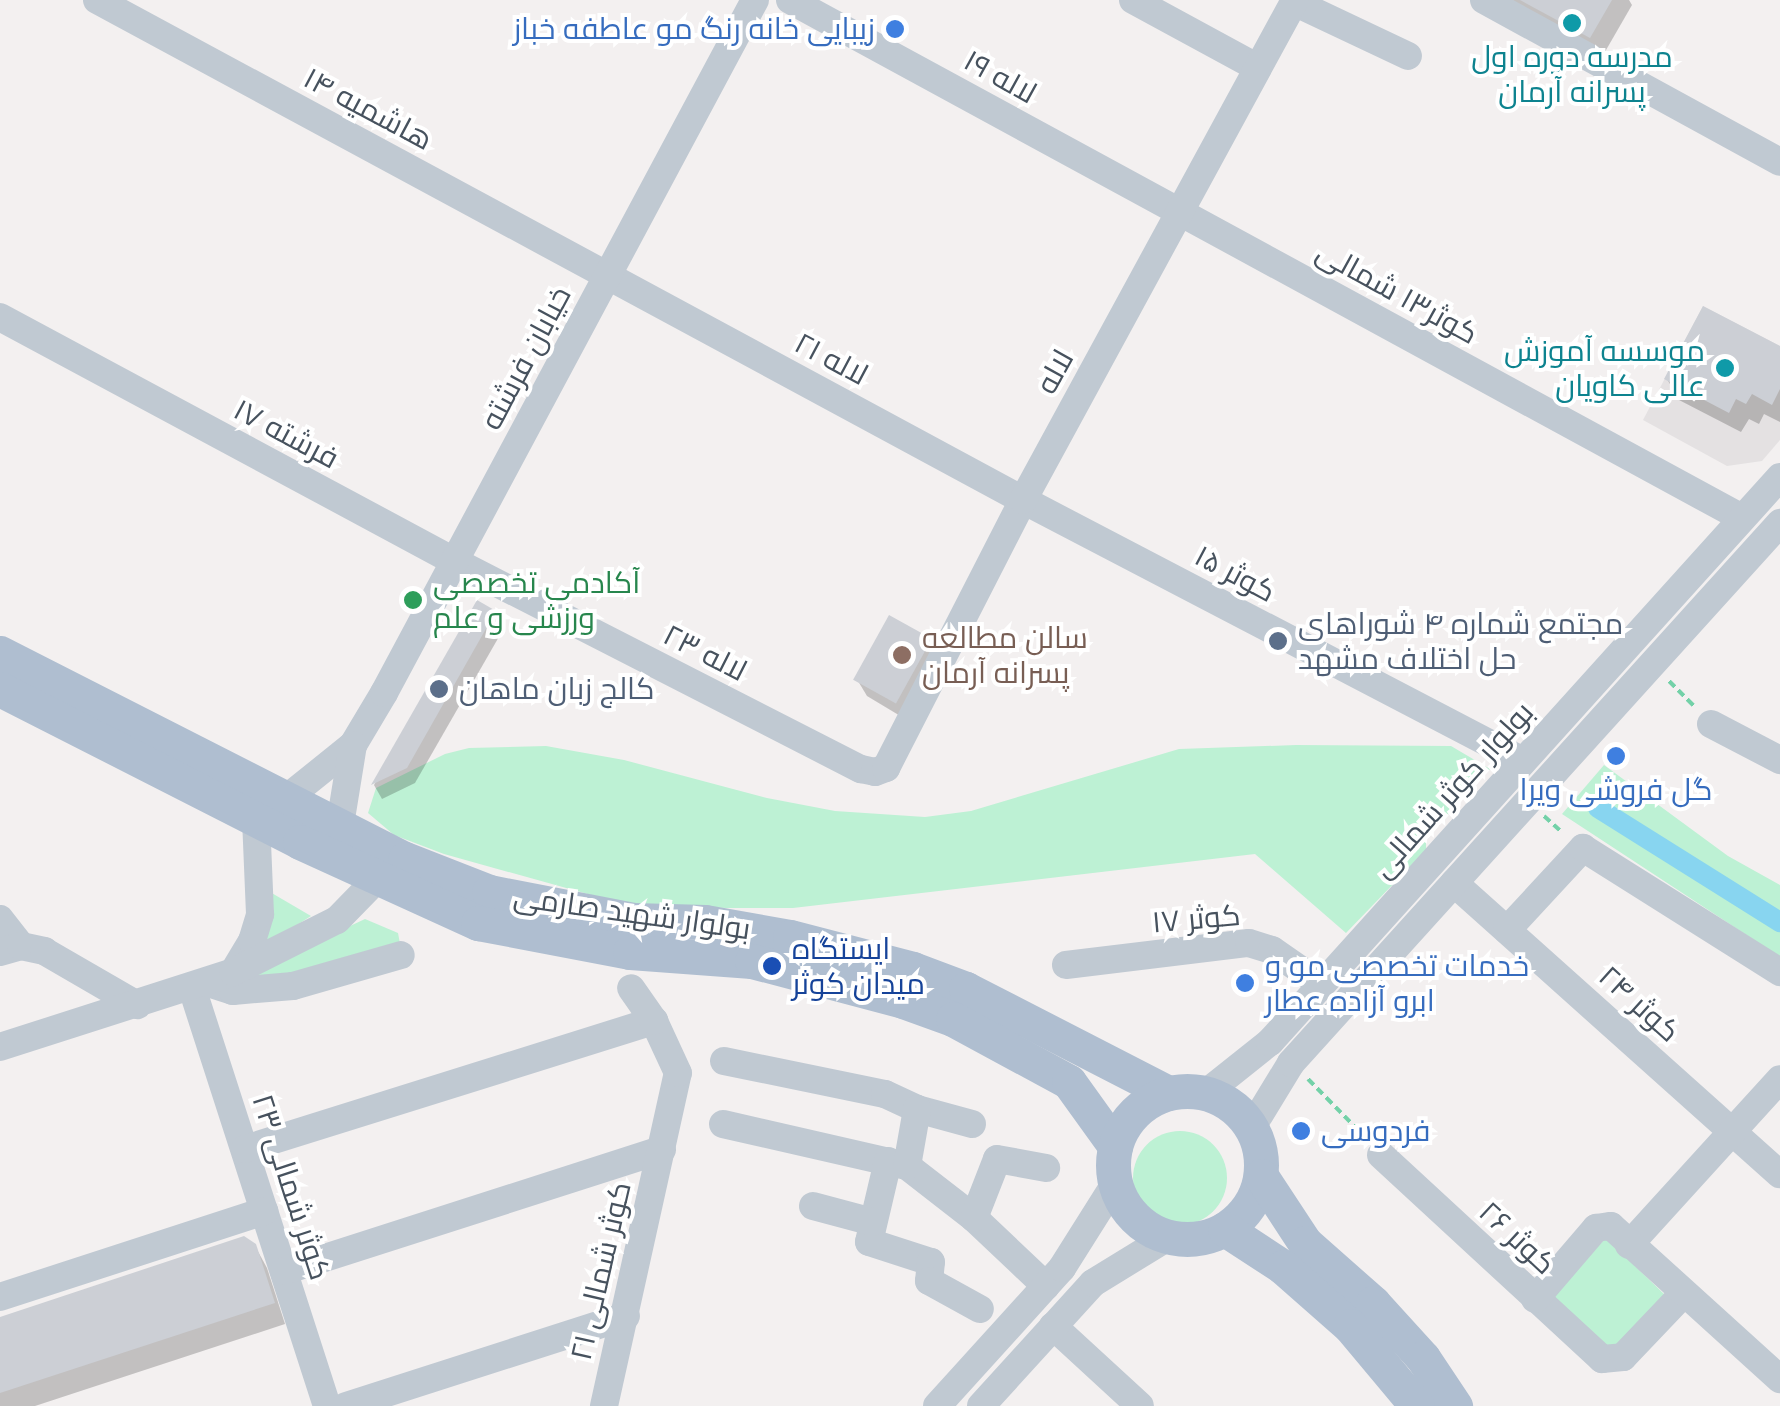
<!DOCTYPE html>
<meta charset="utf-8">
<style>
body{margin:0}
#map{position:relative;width:1780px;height:1406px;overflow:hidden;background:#f3f0f0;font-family:Raleway,Cairo,sans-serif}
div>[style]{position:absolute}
.education>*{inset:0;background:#e4e1e2}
.green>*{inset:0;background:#bdf1d4;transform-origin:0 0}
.round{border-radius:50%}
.shadow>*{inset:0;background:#0003}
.canal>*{height:20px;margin:-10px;padding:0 10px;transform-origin:10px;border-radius:10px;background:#88d5f0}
.building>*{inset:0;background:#cccfd5;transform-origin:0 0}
.path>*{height:4px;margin-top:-2px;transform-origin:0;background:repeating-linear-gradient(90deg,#73d1a8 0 8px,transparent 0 13px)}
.minor>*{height:28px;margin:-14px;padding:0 14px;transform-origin:14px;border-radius:14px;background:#c0c9d2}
.major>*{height:35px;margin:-17.5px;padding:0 17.5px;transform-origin:17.5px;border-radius:17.5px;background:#afbed0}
.major>.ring{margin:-17.5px;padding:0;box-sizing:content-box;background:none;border:35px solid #afbed0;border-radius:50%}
.dots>*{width:28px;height:28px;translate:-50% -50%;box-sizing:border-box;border:5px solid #fff;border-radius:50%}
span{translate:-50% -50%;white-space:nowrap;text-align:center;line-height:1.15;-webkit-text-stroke:8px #fff;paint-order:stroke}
.shop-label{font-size:30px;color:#366cbe}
.right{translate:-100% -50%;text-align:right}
.left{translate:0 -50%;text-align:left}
.culture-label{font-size:30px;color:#0d838f}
.street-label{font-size:30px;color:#47525e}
.leisure-label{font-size:30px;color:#27864d}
.service-label{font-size:30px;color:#4e5e75}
.education-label{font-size:30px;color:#785e54}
.transit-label{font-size:30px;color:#164399}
</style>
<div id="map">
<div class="education">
<i style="clip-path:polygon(1703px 306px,1780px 346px,1780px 440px,1762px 461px,1727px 466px,1643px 420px)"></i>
</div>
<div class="green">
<i style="clip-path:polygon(1296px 745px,1451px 746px,1490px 769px,1426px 837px,1426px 850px,1346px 933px,1255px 854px,793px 908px,726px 908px,620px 903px,444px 854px,394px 835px,368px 813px,376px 788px,445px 754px,469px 748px,546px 746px,624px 760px,767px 798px,835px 811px,925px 817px,971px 811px,1179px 749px)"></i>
<i style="clip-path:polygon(1604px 765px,1728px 856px,1780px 885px,1780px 957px,1562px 814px)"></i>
<i style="clip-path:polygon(270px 892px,311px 916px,261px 948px)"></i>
<i style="clip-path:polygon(365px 919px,398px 933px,401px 949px,264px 984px,254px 971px)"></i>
<i class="round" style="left:1133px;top:1131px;width:94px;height:94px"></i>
<i style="left:1606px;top:1238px;width:86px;height:81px;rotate:44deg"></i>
</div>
<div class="shadow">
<i style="clip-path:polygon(1512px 0,1629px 0,1632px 5px,1602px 57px)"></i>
<i style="clip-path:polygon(1780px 349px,1780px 422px,1764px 414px,1759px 424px,1749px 419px,1741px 432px,1679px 400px,1667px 379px)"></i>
<i style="clip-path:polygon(478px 603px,495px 613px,504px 628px,415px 783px,382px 799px,374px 785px)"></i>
<i style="clip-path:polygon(930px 641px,939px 657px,907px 720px,867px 696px,858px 681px)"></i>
<i style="clip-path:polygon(255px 1246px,267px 1268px,285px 1324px,35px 1406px,0 1406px,0 1320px)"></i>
</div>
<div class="canal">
<i style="left:1598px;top:808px;width:215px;rotate:32.1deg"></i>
</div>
<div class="building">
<i style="clip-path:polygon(1520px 0,1612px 0,1590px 38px)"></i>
<i style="clip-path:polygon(1703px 306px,1780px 346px,1780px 389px,1772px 405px,1752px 394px,1746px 404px,1736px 399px,1729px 413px,1664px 379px)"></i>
<i style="clip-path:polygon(477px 600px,496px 611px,407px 768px,371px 785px)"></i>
<i style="left:889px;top:615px;width:49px;height:74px;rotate:29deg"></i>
<i style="clip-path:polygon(244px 1236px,256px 1244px,275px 1303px,0 1393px,0 1317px)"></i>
</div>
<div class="path">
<i style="left:1669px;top:681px;width:35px;rotate:45deg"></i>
<i style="left:1544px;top:816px;width:25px;rotate:42deg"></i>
<i style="left:1308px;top:1079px;width:80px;rotate:45.5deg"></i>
</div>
<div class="minor">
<i style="left:97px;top:0;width:1052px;rotate:28.37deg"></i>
<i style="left:1023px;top:500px;width:564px;rotate:27.56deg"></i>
<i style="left:790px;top:0;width:1084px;rotate:28.55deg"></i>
<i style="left:1133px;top:0;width:142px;rotate:28.5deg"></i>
<i style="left:1484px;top:0;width:337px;rotate:28.7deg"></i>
<i style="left:1294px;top:2px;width:126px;rotate:25.3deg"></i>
<i style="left:0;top:317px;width:515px;rotate:28.26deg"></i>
<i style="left:454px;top:561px;width:457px;rotate:27.1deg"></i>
<i style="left:861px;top:769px;width:14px;rotate:12deg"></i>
<i style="left:875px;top:772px;width:12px;rotate:-20deg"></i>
<i style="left:886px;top:768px;width:301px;rotate:-62.9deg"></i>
<i style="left:1023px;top:500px;width:569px;rotate:-61.45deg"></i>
<i style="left:1711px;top:724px;width:78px;rotate:27.6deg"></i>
<i style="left:287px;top:798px;width:85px;rotate:-38.8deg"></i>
<i style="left:353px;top:745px;width:61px;rotate:-59.2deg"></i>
<i style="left:384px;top:693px;width:786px;rotate:-61.84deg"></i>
<i style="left:340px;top:825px;width:81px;rotate:-80.8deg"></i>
<i style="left:1454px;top:883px;width:437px;rotate:41.8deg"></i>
<i style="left:0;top:919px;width:34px;rotate:52deg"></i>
<i style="left:1507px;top:930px;width:112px;rotate:-47.2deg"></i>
<i style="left:1583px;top:848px;width:233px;rotate:32.2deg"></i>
<i style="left:0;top:952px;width:22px;rotate:-16deg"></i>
<i style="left:21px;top:946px;width:24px;rotate:12deg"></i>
<i style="left:44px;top:951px;width:108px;rotate:30.1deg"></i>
<i style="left:1066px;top:965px;width:184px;rotate:-6.9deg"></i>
<i style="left:1249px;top:943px;width:24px;rotate:17deg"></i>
<i style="left:1272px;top:950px;width:60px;rotate:34.8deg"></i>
<i style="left:234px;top:971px;width:35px;rotate:-59deg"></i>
<i style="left:252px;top:941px;width:28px;rotate:-73deg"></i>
<i style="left:260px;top:914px;width:95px;rotate:-92.4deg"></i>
<i style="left:208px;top:983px;width:26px;rotate:18deg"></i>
<i style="left:233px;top:991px;width:60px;rotate:-4.8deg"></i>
<i style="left:293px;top:986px;width:112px;rotate:-16deg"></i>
<i style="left:192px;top:988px;width:439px;rotate:72.1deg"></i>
<i style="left:0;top:1047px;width:245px;rotate:-17.8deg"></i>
<i style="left:233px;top:972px;width:116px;rotate:-26.6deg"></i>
<i style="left:337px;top:920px;width:59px;rotate:-45.7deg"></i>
<i style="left:724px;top:1061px;width:164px;rotate:11.6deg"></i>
<i style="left:885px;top:1094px;width:35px;rotate:25deg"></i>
<i style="left:917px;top:1109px;width:57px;rotate:15.3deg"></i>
<i style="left:1206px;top:1093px;width:82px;rotate:-38.6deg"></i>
<i style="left:1270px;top:1042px;width:761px;rotate:-47.93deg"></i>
<i style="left:723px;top:1124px;width:189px;rotate:12.9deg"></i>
<i style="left:907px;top:1166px;width:85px;rotate:37.8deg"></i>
<i style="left:974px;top:1218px;width:99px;rotate:43.4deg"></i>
<i style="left:1252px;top:1127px;width:75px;rotate:-58.6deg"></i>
<i style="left:1291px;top:1063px;width:729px;rotate:-47.84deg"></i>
<i style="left:245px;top:1149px;width:429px;rotate:-17.4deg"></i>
<i style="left:1381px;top:1155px;width:301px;rotate:42.7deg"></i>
<i style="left:1602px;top:1359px;width:21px;rotate:-5deg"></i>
<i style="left:1623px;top:1357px;width:87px;rotate:-46.4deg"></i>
<i style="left:888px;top:1161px;width:83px;rotate:103.2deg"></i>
<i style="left:869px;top:1242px;width:65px;rotate:17.9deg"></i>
<i style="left:931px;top:1262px;width:19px;rotate:96deg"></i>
<i style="left:929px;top:1281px;width:58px;rotate:28.8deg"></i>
<i style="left:907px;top:1166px;width:58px;rotate:-80deg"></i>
<i style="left:813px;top:1206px;width:62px;rotate:14.9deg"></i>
<i style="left:974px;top:1218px;width:63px;rotate:-68.7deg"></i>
<i style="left:997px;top:1159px;width:50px;rotate:10.4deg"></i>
<i style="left:1629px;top:1245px;width:224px;rotate:-47.7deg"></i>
<i style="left:284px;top:1271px;width:397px;rotate:-17.8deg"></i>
<i style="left:0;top:1297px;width:278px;rotate:-18deg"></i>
<i style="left:1535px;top:1299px;width:94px;rotate:-49.3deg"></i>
<i style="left:1596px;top:1228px;width:15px;rotate:-8deg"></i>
<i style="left:1611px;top:1226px;width:228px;rotate:42.2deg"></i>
<i style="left:1053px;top:1326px;width:118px;rotate:42.6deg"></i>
<i style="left:346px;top:1406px;width:294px;rotate:-17.8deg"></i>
<i style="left:604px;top:1406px;width:341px;rotate:-77.5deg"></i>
<i style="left:678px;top:1073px;width:57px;rotate:-114.8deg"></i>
<i style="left:654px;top:1021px;width:40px;rotate:-124.9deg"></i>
<i style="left:937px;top:1406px;width:186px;rotate:-47.8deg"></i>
<i style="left:1062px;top:1268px;width:99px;rotate:-57.8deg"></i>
<i style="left:981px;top:1406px;width:166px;rotate:-47.7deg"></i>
<i style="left:1093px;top:1283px;width:88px;rotate:-31.5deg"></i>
</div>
<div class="major">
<i style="left:0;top:653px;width:454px;rotate:27deg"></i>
<i style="left:405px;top:859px;width:90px;rotate:21.4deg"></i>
<i style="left:489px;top:892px;width:147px;rotate:11deg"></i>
<i style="left:633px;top:920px;width:72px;rotate:1.6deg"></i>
<i style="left:705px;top:922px;width:86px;rotate:10deg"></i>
<i style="left:790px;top:937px;width:127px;rotate:14.6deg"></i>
<i style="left:913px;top:969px;width:57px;rotate:20.7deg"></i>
<i style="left:966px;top:989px;width:227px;rotate:27.2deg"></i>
<i style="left:0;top:689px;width:337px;rotate:27deg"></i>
<i style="left:300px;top:842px;width:196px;rotate:24.5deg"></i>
<i style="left:478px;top:923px;width:155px;rotate:10.8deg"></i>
<i style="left:630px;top:952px;width:122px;rotate:4.2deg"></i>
<i style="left:752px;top:961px;width:156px;rotate:14.8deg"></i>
<i style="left:903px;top:1001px;width:53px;rotate:19.8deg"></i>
<i style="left:953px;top:1019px;width:132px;rotate:28.5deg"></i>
<i style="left:1069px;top:1082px;width:79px;rotate:54.3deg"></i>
<i class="ring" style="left:1113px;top:1091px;width:113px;height:113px"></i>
<i style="left:1261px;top:1176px;width:80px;rotate:56.7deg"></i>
<i style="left:1305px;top:1243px;width:91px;rotate:41.4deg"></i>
<i style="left:1373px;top:1303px;width:74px;rotate:47.7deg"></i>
<i style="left:1423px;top:1358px;width:58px;rotate:56.3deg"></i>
<i style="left:1225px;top:1229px;width:69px;rotate:33.2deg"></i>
<i style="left:1283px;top:1267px;width:89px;rotate:41.4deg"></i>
<i style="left:1350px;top:1326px;width:104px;rotate:50.1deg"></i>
</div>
<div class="dots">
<i style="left:1572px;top:23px;background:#0f9aa8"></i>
<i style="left:895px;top:29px;background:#3f7fe0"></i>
<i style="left:1725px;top:368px;background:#0f9aa8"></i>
<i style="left:413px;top:600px;background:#2e9e5b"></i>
<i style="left:1278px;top:641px;background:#5c6f8a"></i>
<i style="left:902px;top:655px;background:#8d6e63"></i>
<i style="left:439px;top:689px;background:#5c6f8a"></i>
<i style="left:1616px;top:756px;background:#3f7fe0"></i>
<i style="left:772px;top:966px;background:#1a4fb4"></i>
<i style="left:1245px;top:983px;background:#3f7fe0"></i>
<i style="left:1301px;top:1131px;background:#3f7fe0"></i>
</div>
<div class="shop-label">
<span class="right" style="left:875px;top:29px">زیبایی خانه رنگ مو عاطفه خباز</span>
<span style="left:1616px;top:790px">گل فروشی ویرا</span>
<span class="left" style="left:1265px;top:983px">خدمات تخصصی مو و<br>ابرو آزاده عطار</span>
<span class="left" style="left:1321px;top:1131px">فردوسی</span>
</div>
<div class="culture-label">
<span style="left:1572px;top:74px">مدرسه دوره اول<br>پسرانه آرمان</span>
<span class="right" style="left:1705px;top:368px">موسسه آموزش<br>عالی کاویان</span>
</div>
<div class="street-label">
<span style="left:1000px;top:77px;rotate:29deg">لاله ۱۹</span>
<span style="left:368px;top:109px;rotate:28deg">هاشمیه ۱۴</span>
<span style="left:1397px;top:293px;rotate:29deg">کوثر۱۳ شمالی</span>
<span style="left:526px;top:358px;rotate:-62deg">خیابان فرشته</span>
<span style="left:831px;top:359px;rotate:28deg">لاله ۲۱</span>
<span style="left:1055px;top:372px;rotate:-61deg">لاله</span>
<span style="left:286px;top:434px;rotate:28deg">فرشته ۱۷</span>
<span style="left:1235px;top:574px;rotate:28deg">کوثر ۱۵</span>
<span style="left:705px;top:653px;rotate:27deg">لاله ۲۳</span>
<span style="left:1453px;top:790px;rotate:-48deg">بولوار کوثر شمالی</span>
<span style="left:632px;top:913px;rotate:8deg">بولوار شهید صارمی</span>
<span style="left:1196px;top:919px;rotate:-5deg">کوثر ۱۷</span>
<span style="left:1639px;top:1004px;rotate:42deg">کوثر ۲۴</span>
<span style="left:291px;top:1187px;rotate:72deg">کوثر شمالی ۲۳</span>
<span style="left:1517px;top:1238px;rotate:43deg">کوثر ۲۶</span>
<span style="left:601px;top:1271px;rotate:-77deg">کوثر شمالی ۲۱</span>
</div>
<div class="leisure-label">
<span class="left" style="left:433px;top:600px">آکادمی تخصصی<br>ورزشی و علم</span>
</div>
<div class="service-label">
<span class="left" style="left:1298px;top:641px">مجتمع شماره ۴ شوراهای<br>حل اختلاف مشهد</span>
<span class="left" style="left:459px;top:689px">کالج زبان ماهان</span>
</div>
<div class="education-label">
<span class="left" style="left:922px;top:655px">سالن مطالعه<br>پسرانه آرمان</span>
</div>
<div class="transit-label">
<span class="left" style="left:792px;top:966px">ایستگاه<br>میدان کوثر</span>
</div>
</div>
